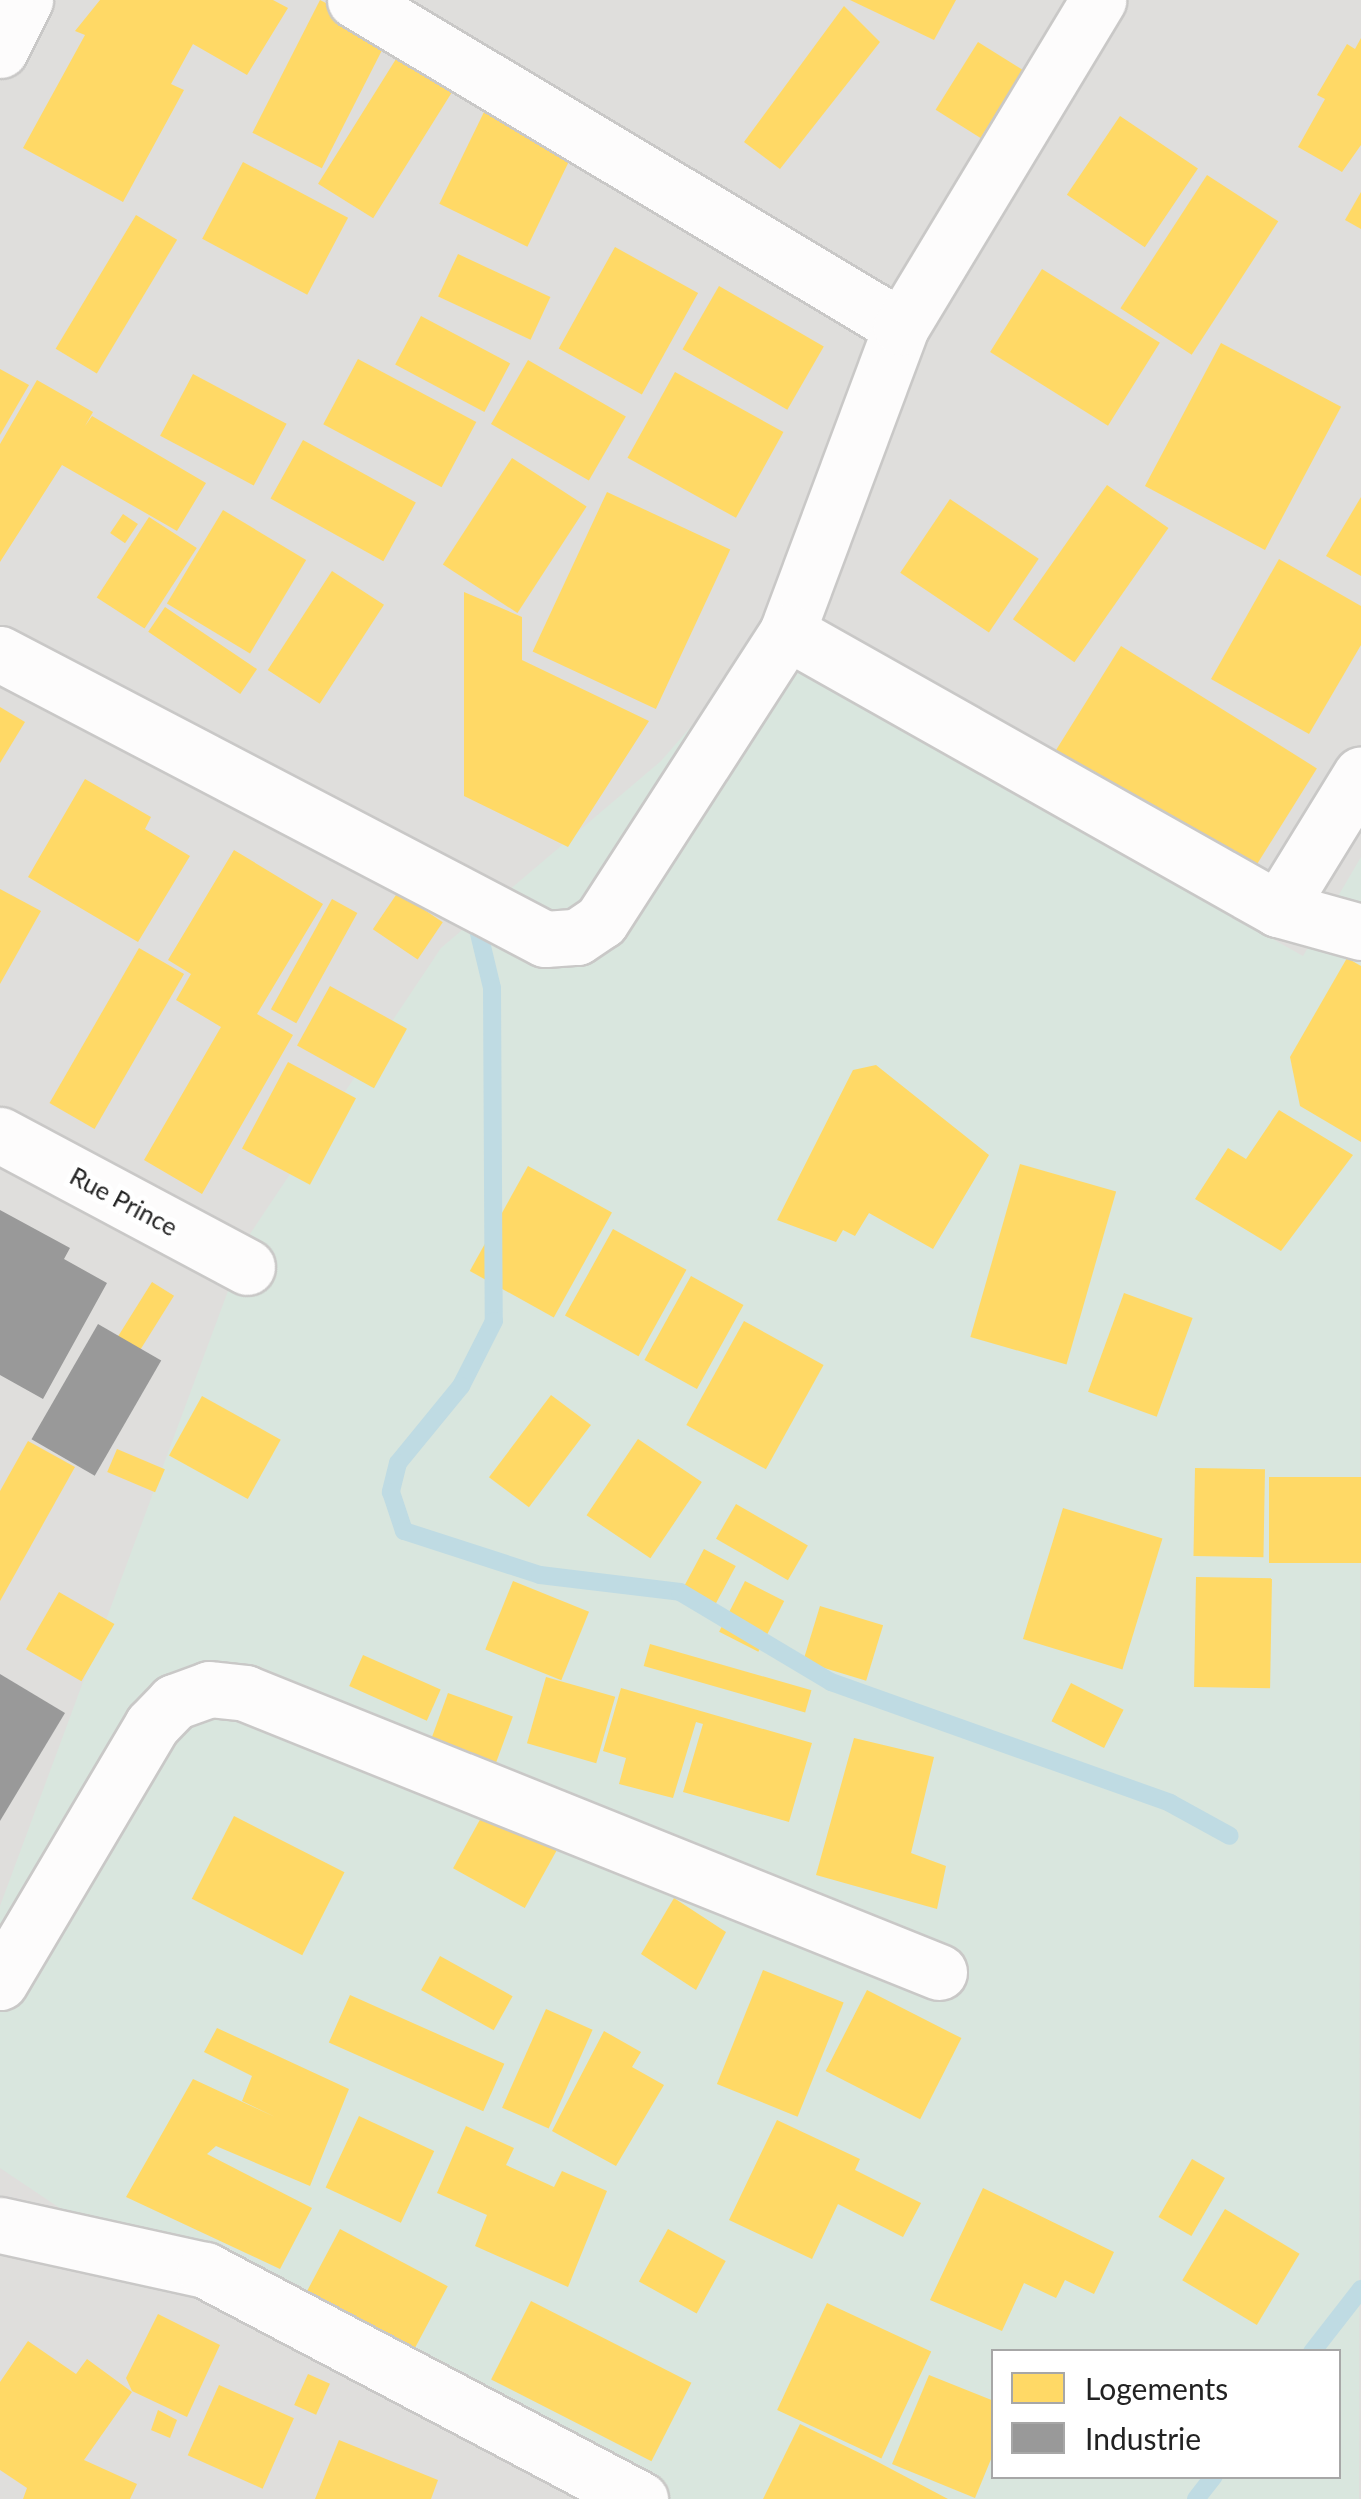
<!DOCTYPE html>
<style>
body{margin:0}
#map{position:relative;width:1361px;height:2499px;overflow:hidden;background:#f0eeeb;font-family:Lato,sans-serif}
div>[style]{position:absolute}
.residential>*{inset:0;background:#dfdedc}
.wetland>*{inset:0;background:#d9e6de}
.homes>*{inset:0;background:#ffd966;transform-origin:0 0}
.industry>*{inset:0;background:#999;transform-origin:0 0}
.stream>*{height:18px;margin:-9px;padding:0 9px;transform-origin:9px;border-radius:9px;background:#bfdbe3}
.roads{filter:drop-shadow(2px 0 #c9c8c7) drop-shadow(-2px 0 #c9c8c7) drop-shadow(0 2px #c9c8c7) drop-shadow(0 -2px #c9c8c7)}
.minor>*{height:55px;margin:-27.5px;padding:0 27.5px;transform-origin:27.5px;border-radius:27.5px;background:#fdfcfc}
span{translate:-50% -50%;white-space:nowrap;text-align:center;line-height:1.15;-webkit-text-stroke:10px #fff;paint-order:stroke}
.street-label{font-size:25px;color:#222}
.legend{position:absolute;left:991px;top:2349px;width:350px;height:130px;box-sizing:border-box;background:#fff;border:2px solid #a7a7a7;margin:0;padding:12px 18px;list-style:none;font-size:30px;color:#222}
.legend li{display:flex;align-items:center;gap:20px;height:50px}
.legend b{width:50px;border:2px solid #a7a7a7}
</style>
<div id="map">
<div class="residential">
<i style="clip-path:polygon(evenodd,0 0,1361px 0,1361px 2499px,0 2499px,0 0,994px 2352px,1338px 2352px,1338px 2476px,994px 2476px,994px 2352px)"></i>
</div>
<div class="wetland">
<i style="clip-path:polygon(evenodd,748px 661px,797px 672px,1303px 956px,1361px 857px,1359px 2499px,640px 2499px,97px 2233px,0 2168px,0 1906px,248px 1237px,441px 948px,661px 761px,748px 661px,994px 2352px,1338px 2352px,1338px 2476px,994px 2476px,994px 2352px)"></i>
</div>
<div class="homes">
<i style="clip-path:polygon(100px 0,273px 0,288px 8px,247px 75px,193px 44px,171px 84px,184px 90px,123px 202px,23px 148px,85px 35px,75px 31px)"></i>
<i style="left:320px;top:0;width:78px;height:149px;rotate:27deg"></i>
<i style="clip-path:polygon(850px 0,956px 0,934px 40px)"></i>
<i style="clip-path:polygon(844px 6px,880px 42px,780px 169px,744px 142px)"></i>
<i style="clip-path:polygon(1361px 38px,1361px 145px,1342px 172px,1298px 147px,1325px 99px,1317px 95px,1347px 44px,1355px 49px)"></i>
<i style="left:978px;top:42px;width:53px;height:80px;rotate:32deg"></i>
<i style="left:406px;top:43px;width:65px;height:166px;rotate:32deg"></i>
<i style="left:484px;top:112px;width:98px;height:102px;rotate:26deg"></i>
<i style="left:1120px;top:116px;width:94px;height:95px;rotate:34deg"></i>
<i style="left:243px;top:162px;width:119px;height:87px;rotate:28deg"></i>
<i style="left:1207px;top:175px;width:85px;height:159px;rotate:33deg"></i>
<i style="clip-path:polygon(1361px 192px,1361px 229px,1345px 220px)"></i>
<i style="left:136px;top:215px;width:48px;height:156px;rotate:31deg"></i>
<i style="left:615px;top:247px;width:95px;height:116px;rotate:29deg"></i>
<i style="left:458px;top:254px;width:102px;height:47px;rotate:25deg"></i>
<i style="left:1042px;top:269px;width:139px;height:98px;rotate:32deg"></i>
<i style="left:719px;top:286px;width:121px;height:73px;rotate:30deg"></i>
<i style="left:421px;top:316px;width:101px;height:55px;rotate:28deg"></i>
<i style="left:1221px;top:343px;width:136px;height:162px;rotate:28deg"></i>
<i style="left:358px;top:359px;width:134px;height:74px;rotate:28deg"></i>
<i style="left:528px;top:360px;width:113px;height:74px;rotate:30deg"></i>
<i style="clip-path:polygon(0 369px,29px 385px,0 435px)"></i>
<i style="left:675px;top:372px;width:124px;height:98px;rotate:29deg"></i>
<i style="left:193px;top:374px;width:106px;height:70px;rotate:28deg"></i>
<i style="clip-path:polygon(37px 380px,93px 412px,85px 426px,92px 416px,206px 483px,177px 531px,62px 465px,0 562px,0 444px)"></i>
<i style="left:303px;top:440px;width:129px;height:67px;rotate:29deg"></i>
<i style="left:512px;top:458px;width:89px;height:127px;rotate:33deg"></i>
<i style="left:1107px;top:485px;width:75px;height:164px;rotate:35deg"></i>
<i style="left:607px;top:492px;width:136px;height:176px;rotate:25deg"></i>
<i style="clip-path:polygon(1361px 497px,1361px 576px,1326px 556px)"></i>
<i style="left:950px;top:499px;width:107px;height:89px;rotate:34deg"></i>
<i style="left:223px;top:510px;width:97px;height:109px;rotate:31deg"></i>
<i style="left:123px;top:514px;width:18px;height:23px;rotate:34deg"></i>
<i style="left:149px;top:517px;width:57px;height:96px;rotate:33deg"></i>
<i style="clip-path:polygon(1279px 559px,1361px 606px,1361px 645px,1309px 734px,1211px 679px)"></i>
<i style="left:332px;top:571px;width:62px;height:118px;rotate:33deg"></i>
<i style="clip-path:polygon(464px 592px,522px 617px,522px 660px,649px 721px,568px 847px,464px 796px)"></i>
<i style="left:165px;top:607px;width:111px;height:30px;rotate:34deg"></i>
<i style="left:1121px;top:646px;width:231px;height:139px;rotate:32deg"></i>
<i style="clip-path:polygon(0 707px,25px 722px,0 763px)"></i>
<i style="clip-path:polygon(85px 779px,151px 817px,145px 829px,190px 856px,138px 942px,28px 877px)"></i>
<i style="clip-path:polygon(234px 850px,323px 904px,257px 1014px,293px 1035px,202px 1194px,144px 1160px,221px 1027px,176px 1000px,191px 974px,168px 960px)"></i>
<i style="clip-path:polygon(0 889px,41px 911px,0 984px)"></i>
<i style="left:398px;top:892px;width:54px;height:45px;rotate:34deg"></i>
<i style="left:332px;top:899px;width:29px;height:126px;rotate:29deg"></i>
<i style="left:139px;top:948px;width:52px;height:179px;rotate:30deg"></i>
<i style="clip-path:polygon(1347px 958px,1361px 966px,1361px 1142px,1300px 1106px,1290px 1057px)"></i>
<i style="left:330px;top:986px;width:88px;height:68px;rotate:29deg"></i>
<i style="left:288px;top:1062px;width:77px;height:98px;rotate:28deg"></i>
<i style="clip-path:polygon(876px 1065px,989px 1155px,933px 1249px,869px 1213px,855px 1236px,843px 1230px,836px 1242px,777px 1220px,853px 1070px)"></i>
<i style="clip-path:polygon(1279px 1110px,1353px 1155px,1281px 1251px,1195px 1199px,1228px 1148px,1246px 1159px)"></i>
<i style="left:1020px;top:1164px;width:100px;height:180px;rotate:16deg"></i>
<i style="left:528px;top:1166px;width:96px;height:120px;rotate:29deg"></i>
<i style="left:613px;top:1229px;width:84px;height:99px;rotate:29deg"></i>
<i style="left:691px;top:1276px;width:60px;height:96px;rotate:29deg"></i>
<i style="left:152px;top:1282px;width:26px;height:64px;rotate:32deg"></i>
<i style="left:1124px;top:1293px;width:73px;height:105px;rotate:20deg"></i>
<i style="left:744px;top:1321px;width:91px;height:119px;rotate:29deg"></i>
<i style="left:551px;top:1395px;width:50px;height:103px;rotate:37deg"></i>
<i style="left:202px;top:1396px;width:90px;height:68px;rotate:29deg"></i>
<i style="left:638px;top:1439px;width:77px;height:92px;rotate:34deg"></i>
<i style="clip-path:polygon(28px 1441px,75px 1467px,0 1601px,0 1491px)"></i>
<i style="left:117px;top:1449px;width:52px;height:25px;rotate:23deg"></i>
<i style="left:1195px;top:1468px;width:70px;height:88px;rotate:1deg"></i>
<i style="left:1361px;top:1477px;width:86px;height:92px;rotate:90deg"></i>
<i style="left:736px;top:1504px;width:83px;height:40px;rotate:30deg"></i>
<i style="left:1063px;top:1508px;width:104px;height:137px;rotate:17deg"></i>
<i style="left:704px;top:1549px;width:36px;height:55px;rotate:28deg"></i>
<i style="left:1196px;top:1577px;width:76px;height:110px;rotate:1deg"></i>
<i style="left:513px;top:1581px;width:82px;height:74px;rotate:22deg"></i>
<i style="left:745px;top:1581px;width:44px;height:57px;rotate:27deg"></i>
<i style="left:59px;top:1592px;width:64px;height:66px;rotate:30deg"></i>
<i style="left:820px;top:1606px;width:66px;height:58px;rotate:17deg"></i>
<i style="left:650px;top:1644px;width:168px;height:23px;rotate:16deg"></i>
<i style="left:363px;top:1655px;width:85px;height:34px;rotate:24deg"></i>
<i style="left:546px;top:1677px;width:72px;height:69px;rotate:16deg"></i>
<i style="left:1071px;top:1683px;width:59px;height:43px;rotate:27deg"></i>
<i style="clip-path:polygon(621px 1688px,812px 1743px,789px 1822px,683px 1792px,703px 1724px,696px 1722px,673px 1798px,619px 1784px,626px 1758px,603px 1751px)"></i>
<i style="left:448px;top:1693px;width:69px;height:58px;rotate:20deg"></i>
<i style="clip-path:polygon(854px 1738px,934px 1757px,911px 1853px,946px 1866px,937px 1909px,816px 1875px)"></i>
<i style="left:487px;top:1807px;width:82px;height:70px;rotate:29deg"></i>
<i style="left:234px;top:1816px;width:124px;height:93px;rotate:27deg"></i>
<i style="clip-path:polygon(674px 1898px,726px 1932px,696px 1990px,641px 1954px)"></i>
<i style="left:440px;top:1956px;width:83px;height:39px;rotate:29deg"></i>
<i style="left:763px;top:1970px;width:87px;height:123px;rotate:22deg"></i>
<i style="left:867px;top:1990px;width:106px;height:91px;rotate:27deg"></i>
<i style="left:350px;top:1995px;width:169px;height:52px;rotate:24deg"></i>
<i style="left:546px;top:2009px;width:51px;height:108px;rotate:24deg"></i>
<i style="clip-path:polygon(217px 2028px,349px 2089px,310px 2186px,216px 2146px,207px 2154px,312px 2208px,280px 2269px,126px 2197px,193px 2079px,275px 2117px,242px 2101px,252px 2076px,204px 2052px)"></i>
<i style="clip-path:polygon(604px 2031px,641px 2052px,632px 2067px,664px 2085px,616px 2166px,552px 2131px)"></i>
<i style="left:359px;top:2116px;width:83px;height:79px;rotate:25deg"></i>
<i style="clip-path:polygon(777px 2120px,860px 2159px,855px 2170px,921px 2203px,903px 2237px,838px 2204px,812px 2259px,729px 2220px)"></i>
<i style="clip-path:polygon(466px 2126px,514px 2148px,506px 2165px,554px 2187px,562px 2171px,607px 2191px,568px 2287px,475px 2246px,487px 2215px,437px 2193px)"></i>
<i style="left:1192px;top:2159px;width:38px;height:67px;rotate:30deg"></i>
<i style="clip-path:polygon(983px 2188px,1114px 2252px,1094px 2294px,1065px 2280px,1056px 2298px,1024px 2283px,1002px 2331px,930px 2300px)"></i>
<i style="left:1225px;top:2209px;width:87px;height:83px;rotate:31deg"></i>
<i style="left:340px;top:2229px;width:122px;height:82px;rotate:28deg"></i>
<i style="left:668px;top:2229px;width:66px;height:60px;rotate:29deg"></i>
<i style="left:531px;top:2301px;width:180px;height:88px;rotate:27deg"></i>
<i style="left:827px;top:2303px;width:115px;height:118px;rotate:25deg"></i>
<i style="clip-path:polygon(158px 2314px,220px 2345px,187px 2417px,132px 2391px,126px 2378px)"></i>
<i style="clip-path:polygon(28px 2341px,76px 2374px,87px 2359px,132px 2392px,84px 2460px,137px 2484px,130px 2499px,23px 2499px,27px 2488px,0 2470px,0 2382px)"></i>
<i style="left:308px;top:2374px;width:24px;height:34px;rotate:24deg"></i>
<i style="clip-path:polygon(929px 2375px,994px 2401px,994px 2452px,975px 2498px,892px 2464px)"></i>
<i style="left:219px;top:2385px;width:82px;height:77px;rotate:24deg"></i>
<i style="clip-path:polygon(158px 2410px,177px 2420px,170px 2438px,151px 2430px)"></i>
<i style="clip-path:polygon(800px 2424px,876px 2461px,948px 2499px,763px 2499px)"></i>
<i style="clip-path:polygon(339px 2440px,438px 2480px,431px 2499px,315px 2499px)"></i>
</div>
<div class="industry">
<i style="clip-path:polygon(0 1210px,70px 1248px,64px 1259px,107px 1283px,43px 1399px,0 1375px)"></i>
<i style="left:98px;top:1324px;width:73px;height:133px;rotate:30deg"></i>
<i style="clip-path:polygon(0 1674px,65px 1713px,0 1821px)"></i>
</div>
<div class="stream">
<i style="left:475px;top:917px;width:73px;rotate:76.5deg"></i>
<i style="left:492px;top:988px;width:333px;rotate:89.7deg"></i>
<i style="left:494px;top:1321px;width:73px;rotate:116.9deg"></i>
<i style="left:461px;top:1386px;width:99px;rotate:129.3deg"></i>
<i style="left:398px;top:1463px;width:30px;rotate:104deg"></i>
<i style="left:391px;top:1492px;width:41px;rotate:71.6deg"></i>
<i style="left:404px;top:1531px;width:143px;rotate:17.9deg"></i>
<i style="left:540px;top:1575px;width:141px;rotate:6.9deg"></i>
<i style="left:680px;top:1592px;width:176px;rotate:30.8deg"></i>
<i style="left:831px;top:1682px;width:360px;rotate:19.6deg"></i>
<i style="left:1170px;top:1803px;width:68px;rotate:28.8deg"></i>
<i style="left:1312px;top:2352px;width:80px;rotate:-52.1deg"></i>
<i style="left:1196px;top:2499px;width:29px;rotate:-52deg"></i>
</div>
<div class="roads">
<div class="minor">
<i style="left:355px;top:0;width:636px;rotate:30.92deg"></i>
<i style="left:0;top:50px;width:56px;rotate:-63.4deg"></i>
<i style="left:787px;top:632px;width:326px;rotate:-69.5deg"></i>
<i style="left:901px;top:327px;width:382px;rotate:-58.9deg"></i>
<i style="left:0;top:654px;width:615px;rotate:27.61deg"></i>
<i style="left:545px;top:939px;width:32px;rotate:-4deg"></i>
<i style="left:577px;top:937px;width:29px;rotate:-34deg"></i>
<i style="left:601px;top:921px;width:344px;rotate:-57.2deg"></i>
<i style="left:787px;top:632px;width:564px;rotate:29.43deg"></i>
<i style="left:1278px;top:909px;width:158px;rotate:-58.4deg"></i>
<i style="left:1278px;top:909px;width:86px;rotate:15.5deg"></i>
<i style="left:0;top:1135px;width:280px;rotate:28.1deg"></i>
<i style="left:0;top:1982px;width:299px;rotate:-59.4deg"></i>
<i style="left:152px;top:1725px;width:32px;rotate:-46deg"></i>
<i style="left:174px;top:1702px;width:37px;rotate:-20deg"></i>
<i style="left:209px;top:1689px;width:36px;rotate:6deg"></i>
<i style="left:245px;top:1693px;width:748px;rotate:21.9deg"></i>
<i style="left:0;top:2225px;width:210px;rotate:12.4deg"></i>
<i style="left:205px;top:2270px;width:492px;rotate:27.8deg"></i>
</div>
</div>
<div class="street-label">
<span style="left:124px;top:1201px;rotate:28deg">Rue Prince</span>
</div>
<ul class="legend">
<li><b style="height:28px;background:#ffd966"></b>Logements</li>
<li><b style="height:28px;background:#999"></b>Industrie</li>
</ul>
</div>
